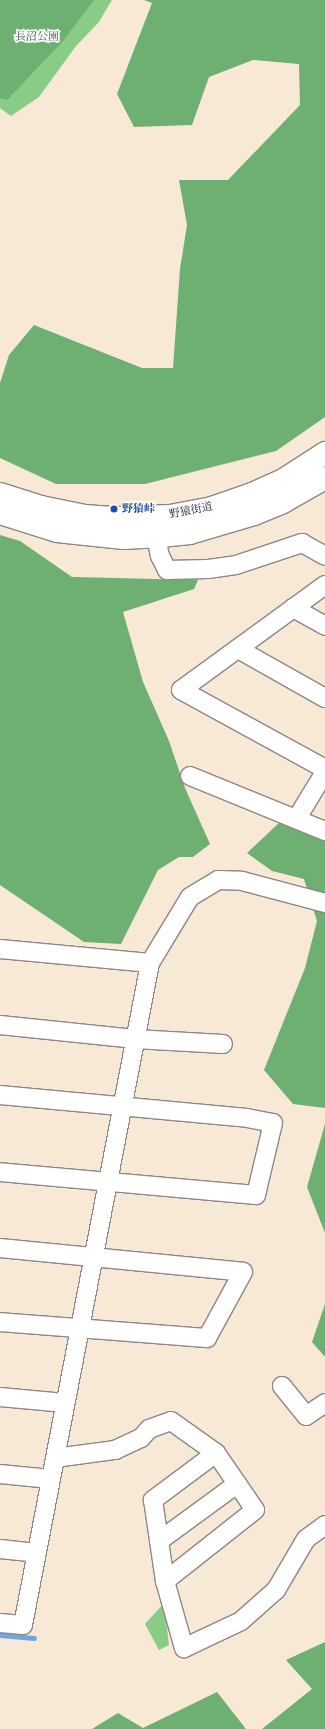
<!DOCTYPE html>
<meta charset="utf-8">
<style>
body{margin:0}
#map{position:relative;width:325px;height:1729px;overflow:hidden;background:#f7e9d6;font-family:"IM FELL English","Noto Serif JP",serif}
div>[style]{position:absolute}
.green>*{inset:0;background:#88cc85}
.forest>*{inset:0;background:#6eb072}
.stream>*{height:4.5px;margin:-2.25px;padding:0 2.25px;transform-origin:2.25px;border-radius:2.25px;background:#6fa6dd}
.roads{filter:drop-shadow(1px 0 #8c8688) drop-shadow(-1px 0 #8c8688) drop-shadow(0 1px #8c8688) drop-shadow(0 -1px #8c8688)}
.minor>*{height:18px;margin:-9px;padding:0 9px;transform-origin:9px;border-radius:9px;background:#fff}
.major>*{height:22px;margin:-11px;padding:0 11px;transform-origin:11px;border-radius:11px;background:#fff}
.dots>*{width:11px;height:11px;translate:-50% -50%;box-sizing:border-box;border:2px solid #fff;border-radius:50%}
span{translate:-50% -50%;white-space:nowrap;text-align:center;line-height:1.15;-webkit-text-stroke:3.5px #fff;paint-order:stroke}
.park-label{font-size:11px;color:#465e55}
.transit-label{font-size:11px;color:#164399;font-weight:700}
.left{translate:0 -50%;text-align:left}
.street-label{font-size:11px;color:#22223b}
</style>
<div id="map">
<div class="green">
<i style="clip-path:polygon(0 0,112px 0,99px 22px,76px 46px,39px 97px,11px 116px,0 108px)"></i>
<i style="clip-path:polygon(164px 1603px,169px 1645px,159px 1650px,145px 1624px)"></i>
</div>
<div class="forest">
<i style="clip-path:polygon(0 0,94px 0,63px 41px,7px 100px,0 98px)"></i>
<i style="clip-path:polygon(144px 0,325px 0,325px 417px,276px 451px,145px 484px,56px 484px,0 458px,0 383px,9px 355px,34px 325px,142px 368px,173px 368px,180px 269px,187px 225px,179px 180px,228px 180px,300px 105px,299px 64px,253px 60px,209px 77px,192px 125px,134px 127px,117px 94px,152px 3px)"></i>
<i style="clip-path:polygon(0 535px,20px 541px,72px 577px,198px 580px,194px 589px,123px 612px,143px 682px,169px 741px,185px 788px,210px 844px,193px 857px,179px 857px,158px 870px,121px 944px,84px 942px,0 885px)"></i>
<i style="clip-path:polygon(281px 821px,325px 840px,325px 1108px,293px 1104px,264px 1070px,305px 968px,317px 921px,304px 879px,272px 871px,247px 853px)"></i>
<i style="clip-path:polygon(325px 1124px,325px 1233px,307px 1187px)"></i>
<i style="clip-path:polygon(325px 1304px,325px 1357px,312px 1342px)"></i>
<i style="clip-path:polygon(325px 1642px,325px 1729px,262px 1729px,312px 1689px,286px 1660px)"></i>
<i style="clip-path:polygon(217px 1692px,246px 1729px,92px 1729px,118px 1713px,143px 1728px)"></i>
</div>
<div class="stream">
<i style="left:0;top:1635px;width:34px;rotate:5deg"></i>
</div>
<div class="roads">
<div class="minor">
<i style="left:156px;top:536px;width:20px;rotate:79deg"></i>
<i style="left:160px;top:556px;width:16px;rotate:63deg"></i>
<i style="left:167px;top:570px;width:41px;rotate:-1.4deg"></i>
<i style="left:208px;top:569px;width:28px;rotate:-8deg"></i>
<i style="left:236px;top:565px;width:70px;rotate:-18.4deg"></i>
<i style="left:302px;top:543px;width:26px;rotate:29deg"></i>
<i style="left:325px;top:585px;width:178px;rotate:143.9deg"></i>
<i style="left:181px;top:690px;width:164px;rotate:28.7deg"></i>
<i style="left:293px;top:608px;width:37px;rotate:29deg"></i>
<i style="left:238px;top:649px;width:100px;rotate:29.4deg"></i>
<i style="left:190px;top:776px;width:146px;rotate:22.2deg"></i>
<i style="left:297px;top:818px;width:54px;rotate:-58.7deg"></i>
<i style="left:0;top:949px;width:151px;rotate:5.3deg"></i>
<i style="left:0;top:1025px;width:136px;rotate:5.9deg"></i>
<i style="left:135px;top:1039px;width:88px;rotate:3.3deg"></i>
<i style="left:0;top:1095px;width:248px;rotate:5.3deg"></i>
<i style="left:247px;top:1118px;width:26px;rotate:11deg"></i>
<i style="left:273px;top:1123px;width:74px;rotate:103.3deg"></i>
<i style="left:256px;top:1195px;width:257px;rotate:-174.9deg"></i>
<i style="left:0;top:1248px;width:244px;rotate:5.6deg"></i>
<i style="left:243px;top:1272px;width:75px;rotate:118.6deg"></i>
<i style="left:207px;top:1338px;width:208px;rotate:-175.6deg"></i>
<i style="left:282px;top:1386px;width:38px;rotate:51deg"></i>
<i style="left:306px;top:1416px;width:23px;rotate:-34deg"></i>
<i style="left:0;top:1397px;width:65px;rotate:5.3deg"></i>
<i style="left:216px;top:1453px;width:79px;rotate:143.3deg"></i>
<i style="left:153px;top:1500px;width:82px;rotate:81.6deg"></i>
<i style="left:165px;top:1581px;width:70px;rotate:74.2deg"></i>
<i style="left:184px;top:1648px;width:63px;rotate:-25.3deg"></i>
<i style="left:241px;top:1621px;width:47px;rotate:-41.5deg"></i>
<i style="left:276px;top:1590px;width:59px;rotate:-59.5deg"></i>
<i style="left:306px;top:1539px;width:24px;rotate:-36deg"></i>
<i style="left:55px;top:1458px;width:61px;rotate:-7.6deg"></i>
<i style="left:115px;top:1450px;width:29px;rotate:-25deg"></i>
<i style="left:141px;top:1438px;width:12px;rotate:-48deg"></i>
<i style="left:149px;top:1429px;width:23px;rotate:-20deg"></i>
<i style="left:171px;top:1421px;width:55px;rotate:35.4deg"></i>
<i style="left:216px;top:1453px;width:69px;rotate:55.6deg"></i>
<i style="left:255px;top:1510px;width:115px;rotate:141.7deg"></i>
<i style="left:0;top:1474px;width:51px;rotate:5.6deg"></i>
<i style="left:159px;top:1541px;width:97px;rotate:-36.2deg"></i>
<i style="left:0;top:1549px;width:37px;rotate:6deg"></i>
<i style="left:0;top:1623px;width:23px;rotate:5deg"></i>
<i style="left:23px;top:1625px;width:674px;rotate:-79.14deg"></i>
<i style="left:150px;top:963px;width:77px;rotate:-58.8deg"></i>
<i style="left:190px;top:897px;width:33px;rotate:-31deg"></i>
<i style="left:218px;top:880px;width:24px;rotate:2deg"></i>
<i style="left:242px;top:881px;width:86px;rotate:14.8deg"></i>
</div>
<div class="major">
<i style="left:0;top:494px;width:43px;rotate:17.6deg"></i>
<i style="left:41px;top:507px;width:45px;rotate:11.6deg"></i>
<i style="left:85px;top:516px;width:31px;rotate:4deg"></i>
<i style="left:116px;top:518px;width:54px;rotate:-2.1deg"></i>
<i style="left:170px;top:516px;width:43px;rotate:-10.8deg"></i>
<i style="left:212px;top:508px;width:42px;rotate:-19.3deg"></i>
<i style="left:252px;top:494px;width:36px;rotate:-24deg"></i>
<i style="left:285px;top:479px;width:48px;rotate:-33deg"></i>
<i style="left:0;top:513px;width:60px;rotate:17.5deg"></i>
<i style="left:57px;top:531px;width:67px;rotate:6deg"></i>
<i style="left:124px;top:538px;width:37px;rotate:-3deg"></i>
<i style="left:161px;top:536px;width:29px;rotate:-6deg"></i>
<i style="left:190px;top:533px;width:67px;rotate:-16.5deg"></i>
<i style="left:254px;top:514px;width:31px;rotate:-22deg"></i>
<i style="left:283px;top:502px;width:48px;rotate:-29.7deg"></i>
</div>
</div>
<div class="dots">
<i style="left:114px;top:509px;background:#1a4fb4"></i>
</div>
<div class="park-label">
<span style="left:37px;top:37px">長沼公園</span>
</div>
<div class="transit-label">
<span class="left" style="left:122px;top:509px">野猿峠</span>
</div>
<div class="street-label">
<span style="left:191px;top:511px;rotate:-11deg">野猿街道</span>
</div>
</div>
